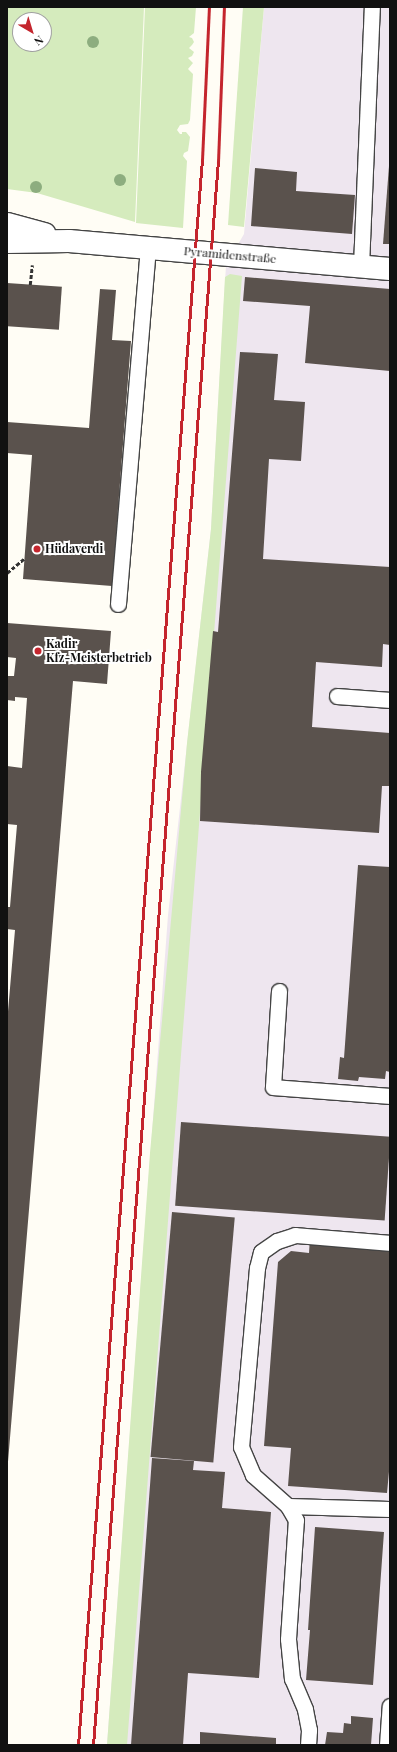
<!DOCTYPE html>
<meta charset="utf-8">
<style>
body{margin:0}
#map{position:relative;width:397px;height:1752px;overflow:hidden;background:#fffdf5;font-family:"Playfair Display",serif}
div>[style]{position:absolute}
.industrial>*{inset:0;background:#eee6ef}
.green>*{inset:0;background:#d5ebbd}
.building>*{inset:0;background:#5a524d;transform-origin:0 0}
.path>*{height:2.5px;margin-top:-1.25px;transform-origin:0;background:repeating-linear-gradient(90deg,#333 0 4px,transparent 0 6px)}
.roads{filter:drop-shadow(1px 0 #444) drop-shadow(-1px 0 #444) drop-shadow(0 1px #444) drop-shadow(0 -1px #444)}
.lane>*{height:15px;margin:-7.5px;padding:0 7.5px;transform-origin:7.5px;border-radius:7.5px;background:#fff}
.street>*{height:22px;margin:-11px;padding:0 11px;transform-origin:11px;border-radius:11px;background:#fff}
.rail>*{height:3px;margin:-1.5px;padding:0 1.5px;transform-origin:1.5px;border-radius:1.5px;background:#c4262e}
.trees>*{width:12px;height:12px;margin:-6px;border-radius:50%;background:#8dad7f}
.dots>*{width:11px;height:11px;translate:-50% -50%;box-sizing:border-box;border:2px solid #fff;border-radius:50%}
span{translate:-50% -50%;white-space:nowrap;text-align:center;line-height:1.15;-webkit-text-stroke:4px #fff;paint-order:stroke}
.street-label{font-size:12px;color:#111}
.poi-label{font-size:12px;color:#111;font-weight:700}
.left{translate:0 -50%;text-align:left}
.frame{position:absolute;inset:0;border:8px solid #111;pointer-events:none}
.north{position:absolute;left:12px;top:12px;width:40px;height:40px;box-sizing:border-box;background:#fff;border:1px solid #a0a0a0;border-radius:50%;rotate:142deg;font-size:11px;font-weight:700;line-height:16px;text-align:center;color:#111}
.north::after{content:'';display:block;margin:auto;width:14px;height:18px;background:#c4262e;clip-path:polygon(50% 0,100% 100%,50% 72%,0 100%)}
</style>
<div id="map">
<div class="industrial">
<i style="clip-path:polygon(264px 7px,390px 7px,390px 1745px,107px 1745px,168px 915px,211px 529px,226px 265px,244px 234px)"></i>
</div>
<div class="green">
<i style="clip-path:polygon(evenodd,7px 7px,144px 7px,135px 222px,37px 193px,7px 189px,7px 7px,20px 20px,44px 20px,44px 44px,20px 44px,20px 20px)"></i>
<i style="clip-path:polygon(145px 7px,196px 7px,194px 33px,189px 37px,192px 38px,194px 42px,192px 45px,189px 48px,194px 52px,192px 56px,188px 58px,193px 63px,188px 69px,193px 74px,190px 120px,188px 124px,180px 125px,177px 130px,180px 134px,182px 134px,182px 132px,186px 132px,190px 137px,188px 151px,184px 153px,183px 156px,187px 161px,183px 228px,136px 223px)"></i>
<i style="clip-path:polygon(243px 7px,264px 7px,244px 227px,228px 225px)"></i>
<i style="clip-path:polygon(230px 274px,242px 276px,127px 1745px,107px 1745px,150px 1153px,187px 743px,211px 529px,225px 277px)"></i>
</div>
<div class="building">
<i style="clip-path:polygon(389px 166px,390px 166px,390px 244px,383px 244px)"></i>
<i style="clip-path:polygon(255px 168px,297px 172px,296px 191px,355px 195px,352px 234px,251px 226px)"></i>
<i style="clip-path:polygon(245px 277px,390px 289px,390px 371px,305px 363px,310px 306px,243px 301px)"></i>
<i style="left:7px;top:283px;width:55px;height:43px;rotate:4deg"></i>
<i style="clip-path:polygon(100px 289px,116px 290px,112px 340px,131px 341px,112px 586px,23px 579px,32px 455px,7px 453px,7px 422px,89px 428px)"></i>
<i style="clip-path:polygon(240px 352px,278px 354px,274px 400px,305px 402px,301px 461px,269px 459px,263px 559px,390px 567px,390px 645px,383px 644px,382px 667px,316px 662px,312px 727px,390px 733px,390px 786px,382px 786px,379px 833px,200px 821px,201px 772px,213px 631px,218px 632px)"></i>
<i style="clip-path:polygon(7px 623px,111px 631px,107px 684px,73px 681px,8px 1462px,7px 1023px,15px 930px,7px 929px,7px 907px,10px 907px,17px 825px,7px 824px,7px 766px,22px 768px,27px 698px,15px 697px,15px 701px,7px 700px,7px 676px,14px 676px,16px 658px,7px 657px)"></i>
<i style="clip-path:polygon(358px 865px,390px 867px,390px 1072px,386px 1071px,385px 1079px,359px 1077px,358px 1081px,338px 1079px,340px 1057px,344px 1058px)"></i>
<i style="left:181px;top:1122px;width:210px;height:84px;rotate:4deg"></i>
<i style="left:172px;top:1212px;width:63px;height:246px;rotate:5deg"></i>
<i style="clip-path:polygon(310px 1237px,390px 1243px,390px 1461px,387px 1493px,288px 1486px,291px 1448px,264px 1446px,278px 1262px,291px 1251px,309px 1253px)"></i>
<i style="clip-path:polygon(152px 1458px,194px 1461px,193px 1470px,225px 1472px,222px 1508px,271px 1512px,259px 1678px,188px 1673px,183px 1745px,131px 1745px)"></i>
<i style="clip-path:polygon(315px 1527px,384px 1532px,373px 1685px,306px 1680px,310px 1630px,308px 1630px)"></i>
<i style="clip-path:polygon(351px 1716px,373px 1718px,371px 1745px,325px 1745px,327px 1732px,343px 1733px,344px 1723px,351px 1724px)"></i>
<i style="clip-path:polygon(200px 1732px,276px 1738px,276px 1745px,200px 1745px)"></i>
</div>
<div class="path">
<i style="left:30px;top:285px;width:20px;rotate:-84deg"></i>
<i style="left:7px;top:573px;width:23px;rotate:-40deg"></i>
</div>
<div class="roads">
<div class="lane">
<i style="left:361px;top:266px;width:259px;rotate:-87.6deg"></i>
<i style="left:118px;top:604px;width:357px;rotate:-85.2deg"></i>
<i style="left:337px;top:696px;width:53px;rotate:4.3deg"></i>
<i style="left:279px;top:991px;width:96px;rotate:93.6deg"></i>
<i style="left:273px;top:1087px;width:117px;rotate:4.4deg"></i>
<i style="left:288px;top:1506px;width:102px;rotate:1.7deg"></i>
<i style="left:308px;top:1745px;width:15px;rotate:-86deg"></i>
<i style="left:309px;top:1730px;width:21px;rotate:-101deg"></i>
<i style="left:305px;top:1709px;width:33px;rotate:-113deg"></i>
<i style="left:292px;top:1679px;width:40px;rotate:-95.7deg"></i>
<i style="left:288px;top:1639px;width:119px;rotate:-86.2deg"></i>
<i style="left:296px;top:1520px;width:16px;rotate:-120deg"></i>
<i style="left:288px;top:1506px;width:47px;rotate:-138.5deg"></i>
<i style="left:253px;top:1475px;width:30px;rotate:-113deg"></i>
<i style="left:241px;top:1447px;width:180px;rotate:-84.9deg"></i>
<i style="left:257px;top:1268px;width:16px;rotate:-76deg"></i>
<i style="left:261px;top:1252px;width:19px;rotate:-35deg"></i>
<i style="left:277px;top:1241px;width:19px;rotate:-18deg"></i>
<i style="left:295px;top:1235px;width:95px;rotate:4.8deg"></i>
<i style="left:387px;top:1745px;width:39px;rotate:-86deg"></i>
</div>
<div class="street">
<i style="left:7px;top:224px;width:39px;rotate:15deg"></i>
<i style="left:7px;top:242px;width:62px;rotate:-0.9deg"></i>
<i style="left:69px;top:241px;width:322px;rotate:5deg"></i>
</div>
</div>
<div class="rail">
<i style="left:78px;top:1745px;width:1590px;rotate:-85.53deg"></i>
<i style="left:202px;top:160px;width:153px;rotate:-87.4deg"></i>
<i style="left:93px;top:1745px;width:1588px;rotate:-85.49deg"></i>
<i style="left:218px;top:162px;width:155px;rotate:-87.8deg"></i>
</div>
<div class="trees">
<i style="left:93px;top:42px"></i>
<i style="left:120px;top:180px"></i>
<i style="left:36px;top:187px"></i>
</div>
<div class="dots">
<i style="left:37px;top:549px;background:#c4262e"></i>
<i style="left:38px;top:651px;background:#c4262e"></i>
</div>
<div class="street-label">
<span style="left:230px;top:255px;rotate:5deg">Pyramidenstraße</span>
</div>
<div class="poi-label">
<span class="left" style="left:45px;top:549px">Hüdaverdi</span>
<span class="left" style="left:46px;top:651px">Kadir<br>Kfz-Meisterbetrieb</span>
</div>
<div class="frame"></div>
<div class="north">N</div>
</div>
